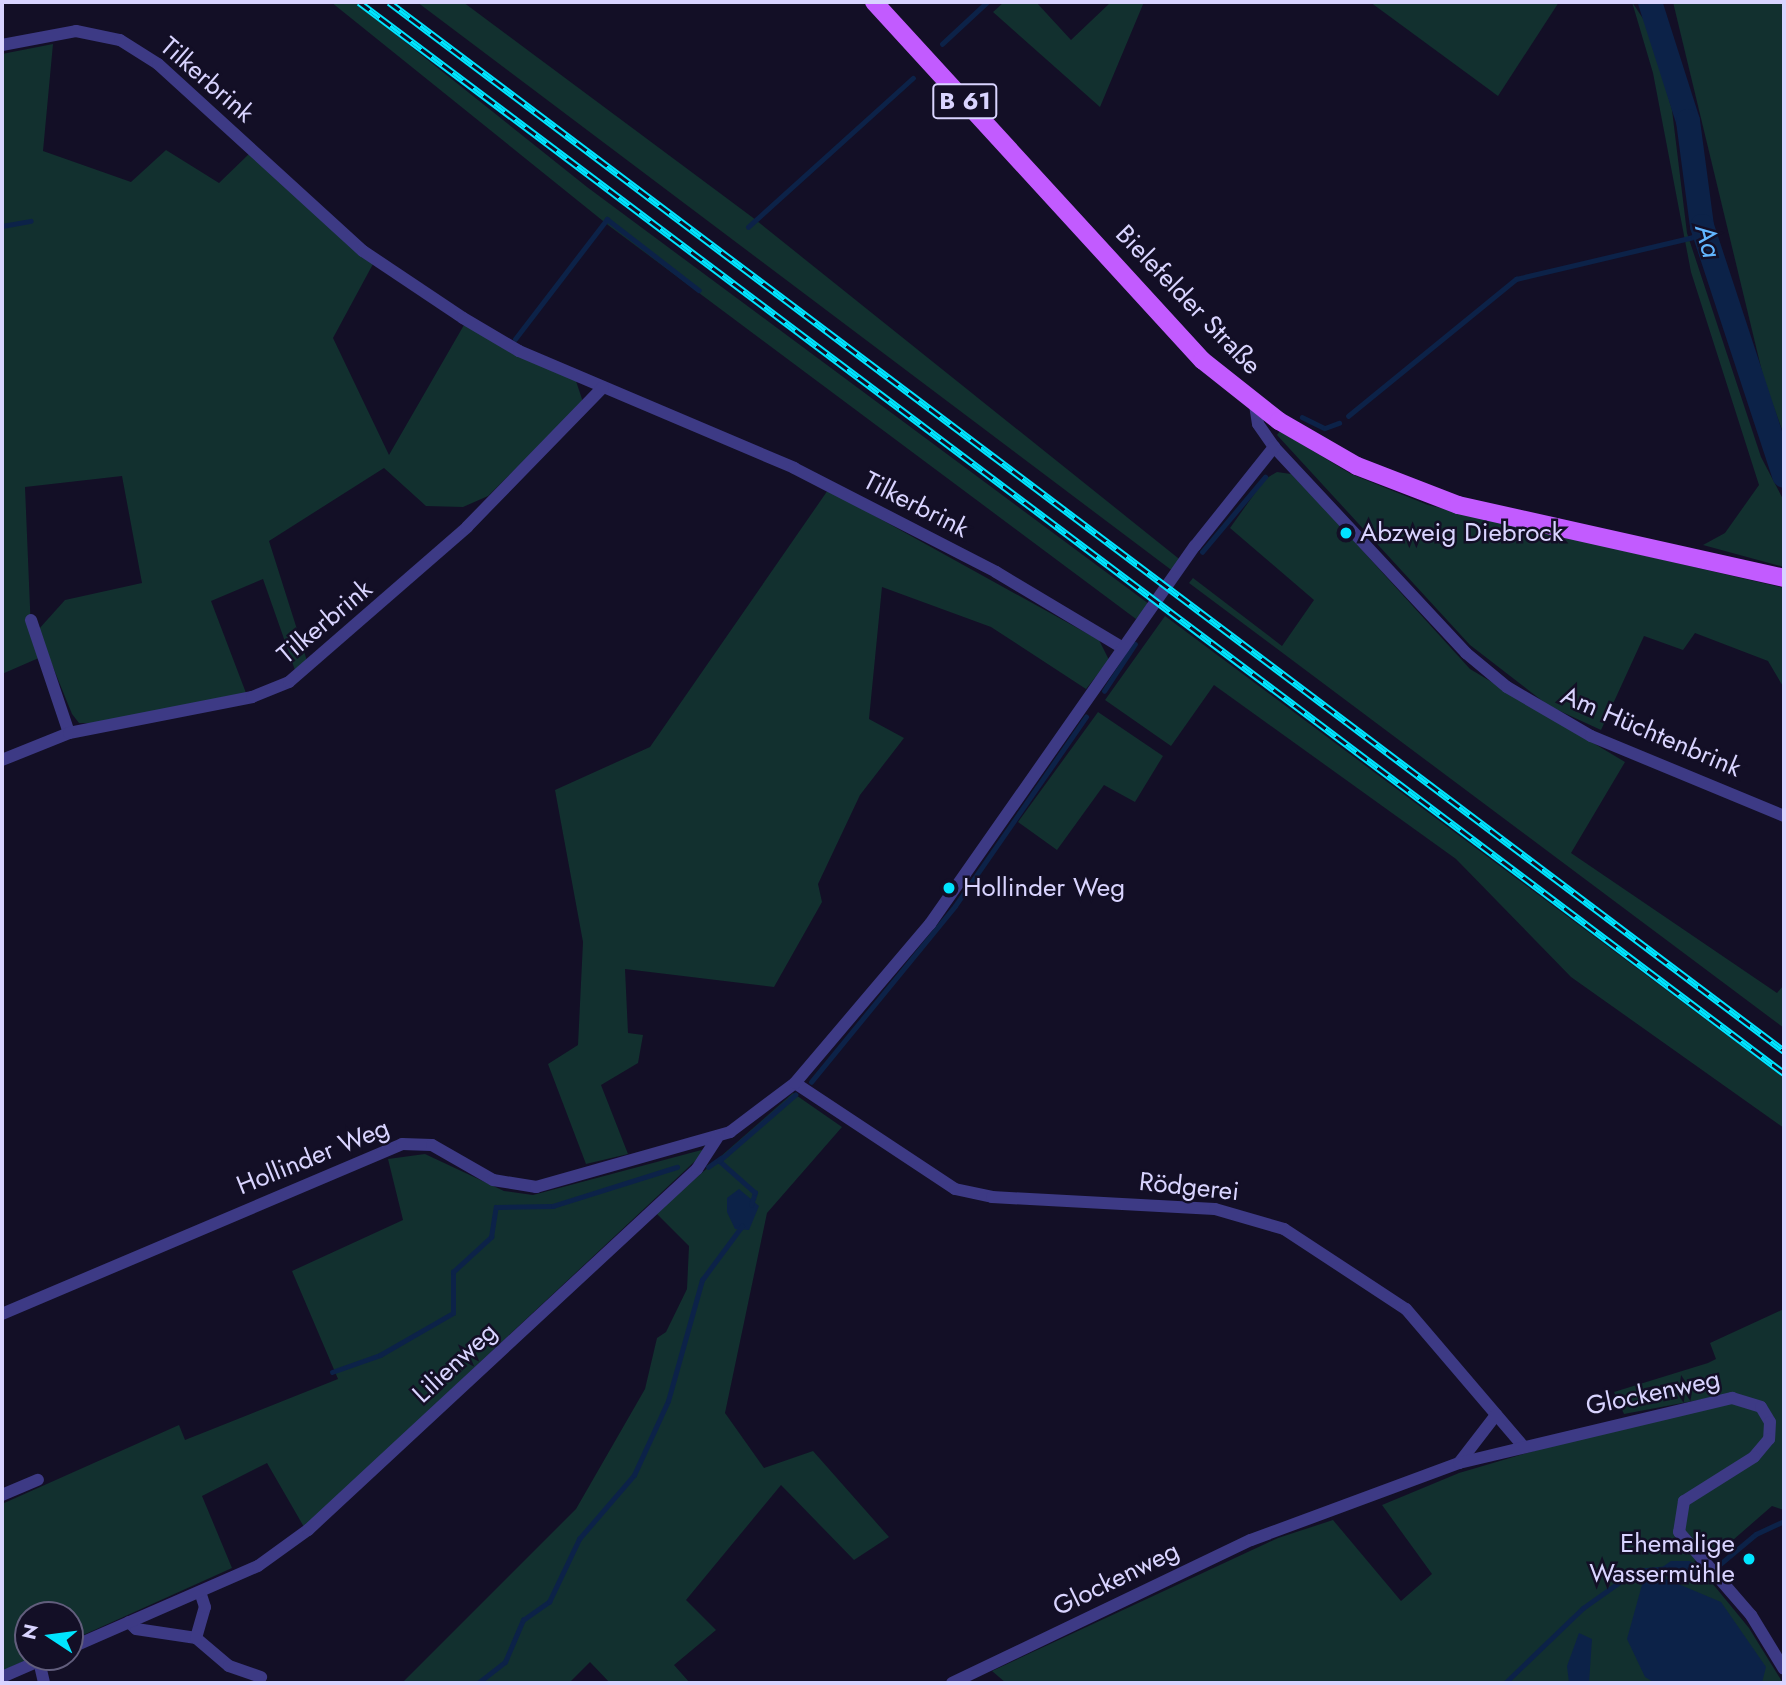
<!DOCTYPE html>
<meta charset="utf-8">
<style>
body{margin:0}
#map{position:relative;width:1786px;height:1685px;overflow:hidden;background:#130f26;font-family:Jost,sans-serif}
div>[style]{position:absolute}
.green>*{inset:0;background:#12302f}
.water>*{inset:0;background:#0c2248}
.stream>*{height:4.5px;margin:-2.25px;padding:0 2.25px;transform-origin:2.25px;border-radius:2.25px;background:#0c2248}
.river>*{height:24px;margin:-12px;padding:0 12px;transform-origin:12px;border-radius:12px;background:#0c2248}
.minor>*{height:12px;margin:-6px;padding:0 6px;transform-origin:6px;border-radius:6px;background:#3d3a85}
.primary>*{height:18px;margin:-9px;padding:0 9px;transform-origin:9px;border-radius:9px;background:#c25bff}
.rail>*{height:7px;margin-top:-3.5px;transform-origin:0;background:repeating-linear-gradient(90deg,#130f26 0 13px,#00e5ff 0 26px);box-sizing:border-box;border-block:2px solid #00e5ff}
.dots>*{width:19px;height:19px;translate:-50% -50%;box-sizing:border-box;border:4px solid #130f26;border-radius:50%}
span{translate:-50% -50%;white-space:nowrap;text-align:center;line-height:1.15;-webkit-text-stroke:5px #130f26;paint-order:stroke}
.shield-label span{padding:2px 5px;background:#130f26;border:2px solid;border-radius:5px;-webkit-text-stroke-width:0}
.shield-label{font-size:24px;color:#d9d4ff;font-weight:700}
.street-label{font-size:26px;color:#d9d4ff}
.poi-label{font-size:26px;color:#d9d4ff}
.left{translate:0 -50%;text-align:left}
.right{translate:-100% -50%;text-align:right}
.water-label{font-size:28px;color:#62b6ff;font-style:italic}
.frame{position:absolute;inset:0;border:4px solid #d9d4ff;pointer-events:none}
.north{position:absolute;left:14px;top:1601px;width:70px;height:70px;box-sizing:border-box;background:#130f26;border:2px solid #625e7d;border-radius:50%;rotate:283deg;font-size:19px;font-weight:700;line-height:28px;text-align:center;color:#d9d4ff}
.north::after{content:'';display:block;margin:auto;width:24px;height:32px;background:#00e5ff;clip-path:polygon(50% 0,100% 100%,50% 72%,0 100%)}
</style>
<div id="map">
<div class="green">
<i style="clip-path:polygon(331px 2px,355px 2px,587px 187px,1149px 604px,1136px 619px,608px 225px)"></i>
<i style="clip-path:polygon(417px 2px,463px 2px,752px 217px,1183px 562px,1174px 572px)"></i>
<i style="clip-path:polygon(1004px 2px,1036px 2px,1071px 40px,1111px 2px,1144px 2px,1100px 107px,993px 12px)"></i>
<i style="clip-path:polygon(1370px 2px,1559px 2px,1498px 96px)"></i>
<i style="clip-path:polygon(1632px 2px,1648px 26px,1672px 110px,1687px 233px,1761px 457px,1784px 501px,1784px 567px,1703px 545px,1725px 533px,1759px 485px,1691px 272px,1653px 73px)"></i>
<i style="clip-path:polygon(1673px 2px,1784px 2px,1784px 435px,1765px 384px)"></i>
<i style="clip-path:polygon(53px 44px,43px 151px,131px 182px,166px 150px,219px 183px,250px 153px,373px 264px,333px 338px,389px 455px,464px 325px,576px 381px,583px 402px,488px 496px,463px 507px,426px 506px,384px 468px,269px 541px,308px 664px,296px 673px,263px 579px,211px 601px,246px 693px,92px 723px,79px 723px,72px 714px,38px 630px,65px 600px,142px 583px,122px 476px,25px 487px,31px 631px,41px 657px,2px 674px,2px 54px)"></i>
<i style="clip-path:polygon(1280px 431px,1351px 474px,1428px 505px,1784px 588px,1784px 688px,1768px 661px,1695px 633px,1683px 650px,1644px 636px,1601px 730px,1549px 706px,1470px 645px,1277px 435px)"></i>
<i style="clip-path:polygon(1277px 472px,1291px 474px,1322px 506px,1470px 669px,1625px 762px,1571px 853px,1777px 993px,1784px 985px,1784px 1028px,1189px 583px,1193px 578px,1282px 646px,1314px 600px,1230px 528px,1265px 479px)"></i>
<i style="clip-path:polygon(828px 490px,1099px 640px,1109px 660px,1086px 689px,991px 627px,882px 587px,869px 719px,904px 738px,860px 795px,818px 884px,822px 902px,774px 987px,625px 969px,628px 1033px,643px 1035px,638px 1063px,601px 1085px,628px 1154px,586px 1164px,548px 1064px,578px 1045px,583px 942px,555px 790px,650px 747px)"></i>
<i style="clip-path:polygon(1165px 616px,1784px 1078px,1784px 1128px,1571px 977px,1456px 859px,1214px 685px,1171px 746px,1105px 700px)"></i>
<i style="clip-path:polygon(1098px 712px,1163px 756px,1135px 802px,1104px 785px,1057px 850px,1018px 822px)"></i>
<i style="clip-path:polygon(793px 1093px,842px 1127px,767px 1213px,725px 1413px,764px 1468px,813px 1451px,889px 1537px,854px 1560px,781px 1485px,686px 1600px,716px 1630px,674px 1665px,690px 1683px,610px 1683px,590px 1662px,569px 1683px,402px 1683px,576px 1509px,645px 1389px,657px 1338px,666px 1332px,687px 1289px,689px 1246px,656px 1213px)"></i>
<i style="clip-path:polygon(709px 1148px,304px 1527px,267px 1463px,202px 1496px,232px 1568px,70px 1641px,70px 1615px,28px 1615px,28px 1657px,33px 1657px,2px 1671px,2px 1504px,179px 1425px,185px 1440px,338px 1379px,292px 1271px,403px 1220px,388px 1159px,425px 1154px,504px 1191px,533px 1195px)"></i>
<i style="clip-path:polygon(1784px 1309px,1784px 1510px,1772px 1506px,1710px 1560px,1694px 1561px,1749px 1628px,1783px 1683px,1006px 1683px,992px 1671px,1278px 1538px,1333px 1520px,1401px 1601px,1432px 1574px,1382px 1505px,1459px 1473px,1725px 1395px,1624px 1414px,1614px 1392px,1708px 1363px,1716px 1359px,1710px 1343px)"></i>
</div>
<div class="water">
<i style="clip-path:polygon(739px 1189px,759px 1206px,749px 1230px,735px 1229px,727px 1212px,727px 1198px)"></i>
<i style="clip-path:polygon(1671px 1561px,1690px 1561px,1706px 1579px,1667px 1577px,1661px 1568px)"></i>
<i style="clip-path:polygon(1657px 1575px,1721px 1602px,1766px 1667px,1762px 1683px,1655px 1683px,1645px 1677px,1627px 1639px,1643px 1581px)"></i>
<i style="clip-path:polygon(1579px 1633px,1592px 1639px,1589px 1683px,1569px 1683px,1567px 1666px)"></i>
</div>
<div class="stream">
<i style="left:942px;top:44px;width:62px;rotate:-43deg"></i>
<i style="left:2px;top:226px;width:29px;rotate:-10deg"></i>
<i style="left:748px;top:227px;width:222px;rotate:-42.1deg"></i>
<i style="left:515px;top:339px;width:151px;rotate:-52.5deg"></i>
<i style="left:607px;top:219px;width:116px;rotate:37.7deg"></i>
<i style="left:1348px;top:416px;width:217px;rotate:-39.2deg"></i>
<i style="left:1516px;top:279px;width:182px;rotate:-13.3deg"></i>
<i style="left:1693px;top:237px;width:14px;rotate:-51deg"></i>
<i style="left:1302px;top:417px;width:25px;rotate:26deg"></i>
<i style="left:1325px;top:428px;width:15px;rotate:-20deg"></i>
<i style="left:1202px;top:552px;width:98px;rotate:-50deg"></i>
<i style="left:1104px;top:691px;width:56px;rotate:-56.6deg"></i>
<i style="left:811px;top:1082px;width:227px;rotate:-50.7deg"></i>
<i style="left:955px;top:906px;width:230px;rotate:-55.3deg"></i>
<i style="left:708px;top:1167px;width:16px;rotate:-35deg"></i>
<i style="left:751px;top:1205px;width:13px;rotate:-72deg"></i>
<i style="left:755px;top:1193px;width:48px;rotate:-138.4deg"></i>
<i style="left:719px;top:1161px;width:101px;rotate:-41deg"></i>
<i style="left:332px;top:1372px;width:51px;rotate:-19.5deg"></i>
<i style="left:380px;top:1355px;width:84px;rotate:-29.9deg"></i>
<i style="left:453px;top:1313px;width:41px;rotate:-90deg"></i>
<i style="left:453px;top:1272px;width:52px;rotate:-42.6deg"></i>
<i style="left:491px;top:1237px;width:30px;rotate:-81deg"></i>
<i style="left:496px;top:1207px;width:57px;rotate:-1deg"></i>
<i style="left:553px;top:1206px;width:130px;rotate:-17.5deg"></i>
<i style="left:1719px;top:1565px;width:48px;rotate:-40deg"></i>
<i style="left:1756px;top:1534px;width:31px;rotate:-25deg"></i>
<i style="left:478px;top:1683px;width:34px;rotate:-38deg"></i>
<i style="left:505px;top:1662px;width:46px;rotate:-66.8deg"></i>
<i style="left:523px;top:1620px;width:32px;rotate:-35deg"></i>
<i style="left:549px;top:1602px;width:70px;rotate:-64.5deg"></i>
<i style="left:579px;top:1539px;width:84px;rotate:-49.3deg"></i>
<i style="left:634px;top:1475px;width:81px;rotate:-65.3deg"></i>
<i style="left:668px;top:1401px;width:126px;rotate:-74.3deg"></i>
<i style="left:702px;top:1280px;width:67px;rotate:-53.5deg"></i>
<i style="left:1505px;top:1683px;width:108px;rotate:-43.9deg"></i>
<i style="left:1583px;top:1608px;width:64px;rotate:-35.4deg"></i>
<i style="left:1635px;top:1571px;width:32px;rotate:-5deg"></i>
</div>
<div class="river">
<i style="left:1650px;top:2px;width:125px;rotate:72.3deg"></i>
<i style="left:1688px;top:121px;width:106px;rotate:82.4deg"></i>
<i style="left:1702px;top:226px;width:263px;rotate:71.8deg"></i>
</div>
<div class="minor">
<i style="left:2px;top:45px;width:75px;rotate:-10.7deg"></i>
<i style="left:76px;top:31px;width:45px;rotate:11.6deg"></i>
<i style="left:120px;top:40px;width:45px;rotate:32.3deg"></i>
<i style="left:158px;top:64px;width:277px;rotate:42.4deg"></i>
<i style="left:363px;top:251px;width:120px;rotate:33.8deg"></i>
<i style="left:463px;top:318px;width:65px;rotate:30.5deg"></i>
<i style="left:519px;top:351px;width:299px;rotate:23deg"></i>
<i style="left:794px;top:468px;width:227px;rotate:27.2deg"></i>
<i style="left:996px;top:572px;width:148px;rotate:30.9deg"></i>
<i style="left:1255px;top:405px;width:19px;rotate:81deg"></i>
<i style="left:1258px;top:424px;width:28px;rotate:55deg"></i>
<i style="left:1274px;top:447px;width:282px;rotate:47deg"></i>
<i style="left:1466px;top:653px;width:53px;rotate:39.7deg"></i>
<i style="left:1507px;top:687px;width:97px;rotate:30.3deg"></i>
<i style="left:1591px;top:736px;width:209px;rotate:22.5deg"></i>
<i style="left:31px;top:620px;width:119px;rotate:71.4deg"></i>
<i style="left:2px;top:760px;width:72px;rotate:-21.9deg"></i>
<i style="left:69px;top:733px;width:187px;rotate:-11.1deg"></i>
<i style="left:252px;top:697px;width:40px;rotate:-22deg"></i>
<i style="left:289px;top:682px;width:236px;rotate:-41deg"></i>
<i style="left:467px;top:527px;width:195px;rotate:-45.8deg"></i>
<i style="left:795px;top:1083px;width:192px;rotate:33.5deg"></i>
<i style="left:955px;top:1189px;width:38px;rotate:12deg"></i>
<i style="left:992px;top:1197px;width:223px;rotate:3.1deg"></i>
<i style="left:1215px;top:1209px;width:72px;rotate:16.2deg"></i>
<i style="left:1284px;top:1229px;width:146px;rotate:33.3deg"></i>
<i style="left:1406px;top:1309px;width:179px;rotate:49.5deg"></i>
<i style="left:2px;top:1314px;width:435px;rotate:-23deg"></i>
<i style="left:402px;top:1144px;width:30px;rotate:2deg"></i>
<i style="left:432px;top:1145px;width:70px;rotate:29.8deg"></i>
<i style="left:493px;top:1180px;width:44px;rotate:9.2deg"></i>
<i style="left:536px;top:1187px;width:202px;rotate:-15.8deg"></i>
<i style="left:730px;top:1132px;width:81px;rotate:-37deg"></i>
<i style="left:795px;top:1083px;width:209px;rotate:-49.7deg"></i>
<i style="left:930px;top:924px;width:462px;rotate:-55deg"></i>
<i style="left:1195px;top:546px;width:127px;rotate:-51.4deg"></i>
<i style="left:1459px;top:1463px;width:61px;rotate:-52.4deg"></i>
<i style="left:2px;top:1495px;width:39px;rotate:-23deg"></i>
<i style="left:129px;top:1622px;width:10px;rotate:45deg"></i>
<i style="left:136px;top:1629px;width:61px;rotate:8.5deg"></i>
<i style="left:196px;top:1638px;width:43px;rotate:40.3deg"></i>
<i style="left:229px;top:1666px;width:34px;rotate:19deg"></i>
<i style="left:196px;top:1638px;width:32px;rotate:-74deg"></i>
<i style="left:205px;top:1607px;width:16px;rotate:-108deg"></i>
<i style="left:70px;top:1648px;width:205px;rotate:-23.6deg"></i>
<i style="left:258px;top:1566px;width:62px;rotate:-35.8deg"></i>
<i style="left:308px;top:1530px;width:531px;rotate:-42.86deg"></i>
<i style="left:697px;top:1169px;width:37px;rotate:-57deg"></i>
<i style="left:39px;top:1661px;width:23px;rotate:77deg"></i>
<i style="left:2px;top:1677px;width:50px;rotate:-23.5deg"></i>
<i style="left:952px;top:1683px;width:331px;rotate:-25.6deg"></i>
<i style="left:1251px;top:1540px;width:222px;rotate:-20.3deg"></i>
<i style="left:1459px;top:1463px;width:281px;rotate:-13.4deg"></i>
<i style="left:1732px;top:1398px;width:30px;rotate:17deg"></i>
<i style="left:1761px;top:1407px;width:17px;rotate:59deg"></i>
<i style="left:1770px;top:1422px;width:17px;rotate:93deg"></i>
<i style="left:1769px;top:1439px;width:23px;rotate:130deg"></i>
<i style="left:1754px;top:1457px;width:83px;rotate:147.8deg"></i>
<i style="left:1684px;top:1501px;width:31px;rotate:99deg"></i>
<i style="left:1679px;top:1532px;width:110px;rotate:49.1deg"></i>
<i style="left:1751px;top:1615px;width:63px;rotate:58.6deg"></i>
</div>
<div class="primary">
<i style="left:874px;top:2px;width:486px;rotate:47.5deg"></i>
<i style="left:1202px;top:360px;width:98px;rotate:38.4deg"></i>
<i style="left:1279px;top:421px;width:90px;rotate:30deg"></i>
<i style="left:1357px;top:466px;width:108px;rotate:21.1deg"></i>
<i style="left:1458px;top:505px;width:334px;rotate:12.6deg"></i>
</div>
<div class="rail">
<i style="left:359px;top:2px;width:1783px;rotate:36.93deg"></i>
<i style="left:389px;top:2px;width:1745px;rotate:36.94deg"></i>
</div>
<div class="dots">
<i style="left:1346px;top:533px;background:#00e5ff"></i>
<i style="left:949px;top:888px;background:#00e5ff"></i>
<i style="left:1749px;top:1559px;background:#00e5ff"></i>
</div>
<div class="shield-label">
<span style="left:965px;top:101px">B 61</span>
</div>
<div class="street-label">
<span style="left:207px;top:80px;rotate:41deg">Tilkerbrink</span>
<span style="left:1188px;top:300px;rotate:46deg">Bielefelder Straße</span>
<span style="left:916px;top:505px;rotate:27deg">Tilkerbrink</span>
<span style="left:325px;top:622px;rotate:-40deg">Tilkerbrink</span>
<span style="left:1651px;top:732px;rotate:23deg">Am Hüchtenbrink</span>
<span style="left:313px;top:1157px;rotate:-22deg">Hollinder Weg</span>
<span style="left:1189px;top:1187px;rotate:6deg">Rödgerei</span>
<span style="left:455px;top:1363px;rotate:-43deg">Lilienweg</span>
<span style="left:1653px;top:1393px;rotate:-12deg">Glockenweg</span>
<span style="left:1116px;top:1579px;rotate:-26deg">Glockenweg</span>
</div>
<div class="poi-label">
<span class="left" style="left:1360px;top:533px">Abzweig Diebrock</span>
<span class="left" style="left:963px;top:888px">Hollinder Weg</span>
<span class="right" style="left:1735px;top:1559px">Ehemalige<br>Wassermühle</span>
</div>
<div class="water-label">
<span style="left:1708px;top:241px;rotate:75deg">Aa</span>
</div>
<div class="frame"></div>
<div class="north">N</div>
</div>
